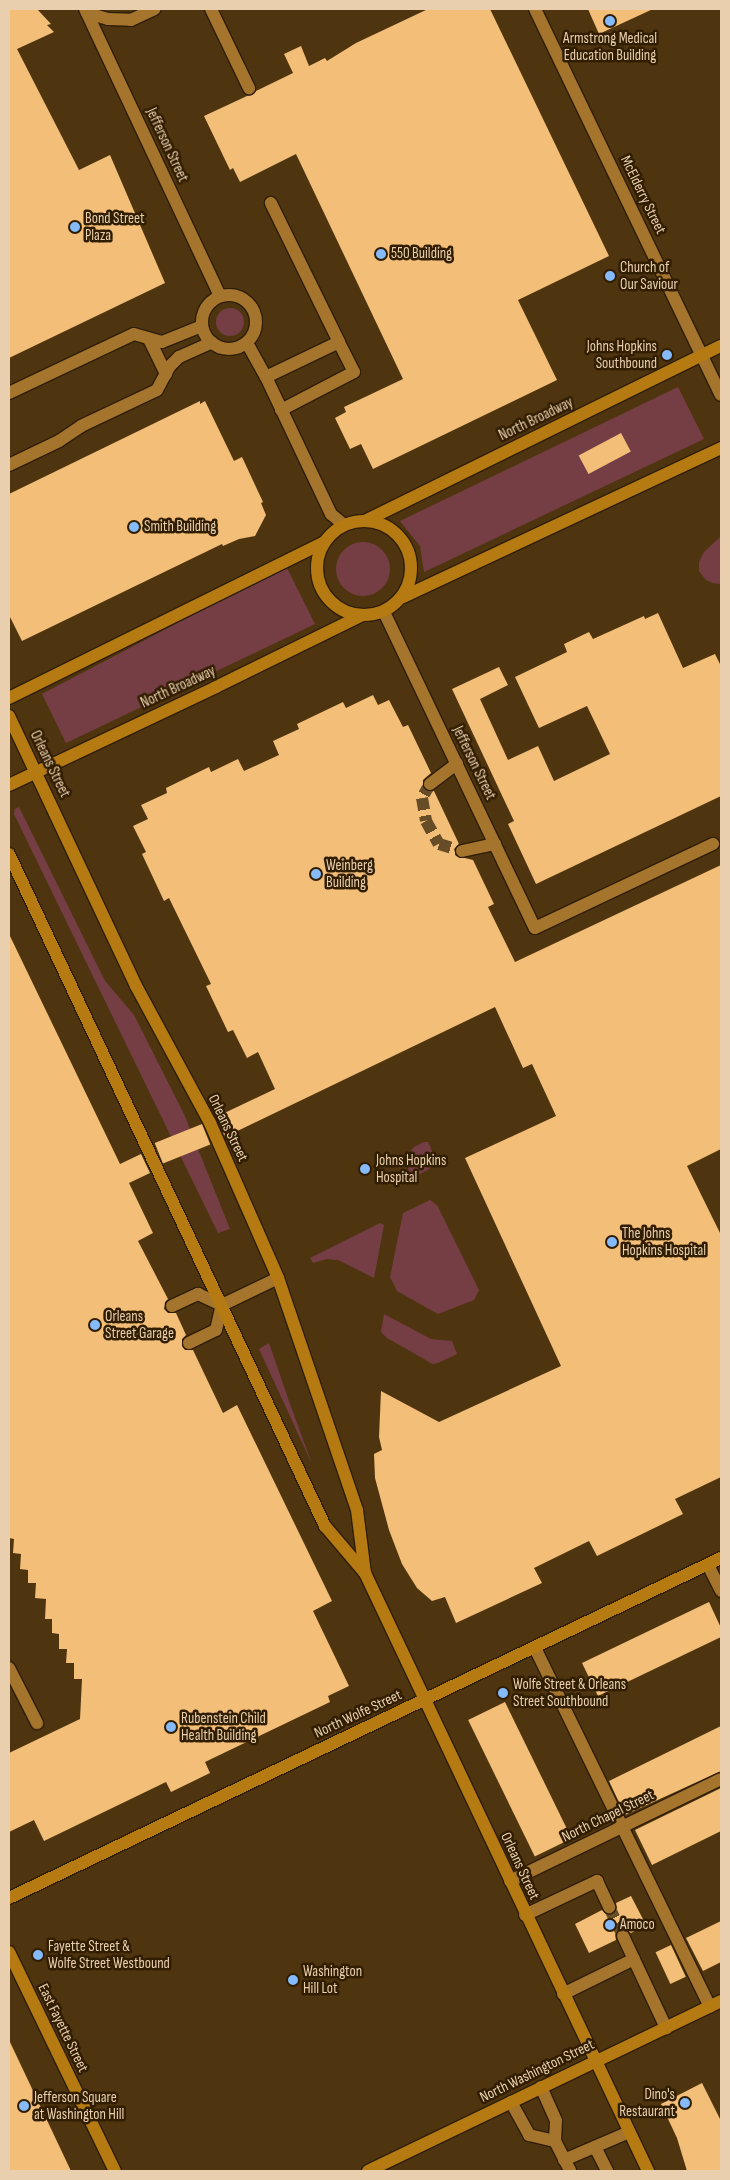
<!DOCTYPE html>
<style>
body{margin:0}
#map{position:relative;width:730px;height:2180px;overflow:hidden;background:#4f350f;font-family:"Sofia Sans Condensed",sans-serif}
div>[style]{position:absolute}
.green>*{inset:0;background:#753e45}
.round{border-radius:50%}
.building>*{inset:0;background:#f2be78;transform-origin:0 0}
.minor-tunnel>*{height:12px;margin-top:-6px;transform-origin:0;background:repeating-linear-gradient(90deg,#664c27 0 12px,transparent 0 18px)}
.roads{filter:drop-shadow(1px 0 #2e1e08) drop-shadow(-1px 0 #2e1e08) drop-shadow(0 1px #2e1e08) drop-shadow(0 -1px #2e1e08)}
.minor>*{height:12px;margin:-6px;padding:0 6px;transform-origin:6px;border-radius:6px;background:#a5742d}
.minor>.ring{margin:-6px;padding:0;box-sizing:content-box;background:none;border:12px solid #a5742d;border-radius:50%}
.major>*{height:12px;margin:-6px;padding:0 6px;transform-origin:6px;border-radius:6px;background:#b57a12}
.major>.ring{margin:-6px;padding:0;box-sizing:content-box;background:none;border:12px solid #b57a12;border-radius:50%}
.dots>*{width:14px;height:14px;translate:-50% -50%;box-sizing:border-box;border:2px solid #311d00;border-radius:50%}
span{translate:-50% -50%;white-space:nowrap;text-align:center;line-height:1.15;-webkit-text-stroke:5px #311d00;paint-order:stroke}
.poi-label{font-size:15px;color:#e9cfae}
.left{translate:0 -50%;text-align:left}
.right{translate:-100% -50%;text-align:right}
.street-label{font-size:15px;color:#e9cfae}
.frame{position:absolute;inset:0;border:10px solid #e9cfae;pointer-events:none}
</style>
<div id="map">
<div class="green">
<i class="round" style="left:216px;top:308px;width:28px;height:28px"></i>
<i style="clip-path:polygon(678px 387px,704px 439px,424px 572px,420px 546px,400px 521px)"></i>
<i style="clip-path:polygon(721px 536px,721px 584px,713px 583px,706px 580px,699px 571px,699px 562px,704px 552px)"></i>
<i class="round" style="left:336px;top:542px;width:54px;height:54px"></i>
<i style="clip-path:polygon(286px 566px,315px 624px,66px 743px,42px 694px)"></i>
<i style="clip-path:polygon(19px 807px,105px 981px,134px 1015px,184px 1114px,230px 1229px,218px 1233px,14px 814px,15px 809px)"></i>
<i style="clip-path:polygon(424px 1142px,428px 1142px,438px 1164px,411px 1179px,407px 1177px,411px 1151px,414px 1147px)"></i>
<i style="clip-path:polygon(430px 1200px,437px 1205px,479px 1290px,474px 1300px,438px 1314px,397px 1291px,390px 1277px,403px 1213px)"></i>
<i style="clip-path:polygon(380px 1223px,384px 1225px,374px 1278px,338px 1260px,327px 1259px,313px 1263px,310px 1258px)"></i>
<i style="clip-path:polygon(384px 1314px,431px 1339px,452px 1341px,457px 1354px,438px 1363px,432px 1364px,424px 1359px,387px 1338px,381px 1332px)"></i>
<i style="clip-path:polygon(269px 1343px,290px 1404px,312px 1464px,259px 1349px)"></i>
</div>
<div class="building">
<i style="clip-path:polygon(9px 9px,37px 9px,51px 24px,47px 25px,54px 32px,17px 49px,79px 170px,110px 155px,165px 283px,9px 358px)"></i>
<i style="clip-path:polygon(428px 9px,490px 9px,609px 256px,518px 300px,557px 380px,373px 469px,361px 444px,350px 449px,335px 418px,346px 412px,344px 407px,403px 379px,296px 154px,240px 182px,233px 168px,230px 170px,204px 116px,247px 96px,252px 95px,256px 91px,293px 73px,284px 54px,301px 46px,309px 66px,325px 58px,327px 61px,356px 43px)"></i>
<i style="clip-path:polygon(588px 9px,653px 9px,599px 34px)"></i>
<i style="clip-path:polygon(200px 401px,200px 404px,205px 401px,234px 461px,242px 457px,263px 502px,261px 503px,266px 515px,255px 536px,239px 539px,223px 546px,222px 544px,22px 641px,9px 615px,9px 494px)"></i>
<i style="left:621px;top:433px;width:21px;height:48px;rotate:62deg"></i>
<i style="clip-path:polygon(658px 613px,683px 668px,715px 654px,721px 666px,721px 796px,536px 884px,508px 824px,514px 821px,452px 689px,499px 667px,508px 685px,480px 699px,508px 760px,538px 746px,554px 781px,610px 754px,587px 706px,539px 728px,515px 677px,567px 652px,564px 644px,589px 632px,593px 639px,644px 616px,645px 619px)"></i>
<i style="clip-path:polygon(373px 695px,378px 705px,389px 700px,403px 727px,408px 725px,431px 773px,423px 780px,423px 788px,427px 792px,434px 791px,459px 844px,454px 849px,456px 856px,473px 860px,494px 904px,488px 907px,515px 962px,721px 865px,721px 1149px,687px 1166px,721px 1235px,721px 1477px,675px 1499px,683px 1514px,597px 1556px,589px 1541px,534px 1568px,542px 1583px,456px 1623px,445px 1597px,432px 1601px,417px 1588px,402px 1564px,389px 1530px,375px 1478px,374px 1454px,382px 1450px,379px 1437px,381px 1391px,439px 1422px,561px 1366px,465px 1158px,556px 1116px,532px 1064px,523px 1068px,495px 1007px,225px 1137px,216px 1117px,275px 1089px,258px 1052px,247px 1058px,233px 1030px,228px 1032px,206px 986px,211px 984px,169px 898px,164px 901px,142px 854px,146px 852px,133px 826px,148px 819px,141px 805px,167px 793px,166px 788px,209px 767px,211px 772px,238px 759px,244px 771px,279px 755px,273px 741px,299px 729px,297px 724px,343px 702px,346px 708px)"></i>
<i style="clip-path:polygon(9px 934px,120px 1164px,141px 1154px,150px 1173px,129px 1183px,153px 1233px,138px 1241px,168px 1299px,165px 1302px,164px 1309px,168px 1313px,176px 1313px,186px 1335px,182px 1339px,182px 1346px,185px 1350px,193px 1350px,223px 1413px,237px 1405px,332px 1601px,313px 1611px,349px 1686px,328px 1696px,330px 1702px,205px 1762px,210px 1773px,171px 1792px,166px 1782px,44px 1841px,34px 1820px,9px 1832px,9px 1753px,80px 1719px,82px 1679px,74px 1679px,74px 1663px,66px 1663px,67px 1649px,59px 1649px,59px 1634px,52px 1633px,52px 1619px,45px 1619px,46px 1599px,35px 1598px,36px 1583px,28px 1583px,28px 1570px,20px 1569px,21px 1554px,13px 1553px,14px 1539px,9px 1538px)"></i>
<i style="left:202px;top:1124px;width:22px;height:51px;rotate:68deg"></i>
<i style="clip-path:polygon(709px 1602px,721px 1628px,721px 1637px,598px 1696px,582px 1663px)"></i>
<i style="left:505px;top:1702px;width:152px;height:41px;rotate:64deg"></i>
<i style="clip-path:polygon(721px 1726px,721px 1771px,625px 1815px,609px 1781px)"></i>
<i style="clip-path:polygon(721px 1788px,721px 1831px,652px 1865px,635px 1830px)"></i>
<i style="clip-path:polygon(631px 1896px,646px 1925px,631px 1933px,624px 1928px,619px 1929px,615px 1935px,616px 1940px,589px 1953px,575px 1924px,602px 1910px,608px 1915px,613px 1914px,617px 1908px,616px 1903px)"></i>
<i style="clip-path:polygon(721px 1921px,721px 1962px,703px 1971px,686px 1938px)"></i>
<i style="left:671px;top:1945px;width:35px;height:17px;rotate:65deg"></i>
<i style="clip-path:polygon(9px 2040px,71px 2171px,9px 2171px)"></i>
<i style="clip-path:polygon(702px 2083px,721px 2121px,721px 2171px,687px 2171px,677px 2138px,661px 2104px)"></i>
</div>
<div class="minor-tunnel">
<i style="left:430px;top:784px;width:16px;rotate:120deg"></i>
<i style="left:422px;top:798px;width:23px;rotate:80deg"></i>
<i style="left:426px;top:821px;width:26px;rotate:61deg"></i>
<i style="left:439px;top:844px;width:24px;rotate:17deg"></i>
<i style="left:609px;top:1907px;width:32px;rotate:64deg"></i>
</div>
<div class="roads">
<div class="minor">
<i style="left:85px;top:9px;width:317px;rotate:64.8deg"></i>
<i style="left:211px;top:9px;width:88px;rotate:64.3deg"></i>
<i style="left:535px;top:9px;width:428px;rotate:64.3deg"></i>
<i style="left:87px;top:13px;width:22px;rotate:16deg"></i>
<i style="left:108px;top:19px;width:23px;rotate:2deg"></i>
<i style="left:131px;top:20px;width:26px;rotate:-25deg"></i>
<i class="ring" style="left:202px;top:295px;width:42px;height:42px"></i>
<i style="left:149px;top:339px;width:39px;rotate:64deg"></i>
<i style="left:247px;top:343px;width:39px;rotate:61deg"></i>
<i style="left:266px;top:377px;width:152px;rotate:64.6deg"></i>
<i style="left:331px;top:514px;width:17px;rotate:40deg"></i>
<i style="left:266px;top:377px;width:81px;rotate:-25.6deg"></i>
<i style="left:339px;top:342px;width:155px;rotate:-116.1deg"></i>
<i style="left:9px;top:393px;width:138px;rotate:-25.3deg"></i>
<i style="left:134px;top:334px;width:29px;rotate:16deg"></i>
<i style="left:162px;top:342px;width:43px;rotate:-21.8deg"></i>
<i style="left:281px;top:410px;width:82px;rotate:-27.5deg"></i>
<i style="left:354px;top:372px;width:34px;rotate:-117deg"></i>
<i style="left:9px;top:465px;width:55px;rotate:-25.6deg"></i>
<i style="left:59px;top:441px;width:27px;rotate:-34deg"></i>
<i style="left:81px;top:426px;width:84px;rotate:-25.3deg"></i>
<i style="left:157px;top:390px;width:27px;rotate:-62deg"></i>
<i style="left:170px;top:366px;width:13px;rotate:-45deg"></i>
<i style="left:179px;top:357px;width:36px;rotate:-24deg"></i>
<i style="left:384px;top:612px;width:350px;rotate:64.5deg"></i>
<i style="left:535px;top:928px;width:197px;rotate:-25.3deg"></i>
<i style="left:430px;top:784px;width:34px;rotate:-37deg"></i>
<i style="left:462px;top:851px;width:34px;rotate:-12deg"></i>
<i style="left:172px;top:1306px;width:29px;rotate:-25deg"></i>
<i style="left:198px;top:1294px;width:26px;rotate:25deg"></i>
<i style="left:222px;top:1305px;width:62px;rotate:-25.7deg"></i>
<i style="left:189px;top:1343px;width:30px;rotate:-26deg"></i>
<i style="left:216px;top:1330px;width:26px;rotate:-77deg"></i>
<i style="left:708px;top:1565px;width:29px;rotate:63deg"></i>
<i style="left:535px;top:1648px;width:399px;rotate:64deg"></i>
<i style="left:9px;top:1668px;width:62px;rotate:63deg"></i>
<i style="left:510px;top:1881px;width:234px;rotate:-25.8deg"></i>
<i style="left:525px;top:1915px;width:80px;rotate:-25.3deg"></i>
<i style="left:597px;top:1881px;width:29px;rotate:65deg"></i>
<i style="left:623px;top:1936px;width:102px;rotate:64.9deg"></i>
<i style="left:563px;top:1994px;width:79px;rotate:-26.2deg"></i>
<i style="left:541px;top:2087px;width:37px;rotate:66deg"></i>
<i style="left:556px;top:2121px;width:20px;rotate:93deg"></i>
<i style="left:555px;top:2141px;width:34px;rotate:63deg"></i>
<i style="left:511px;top:2102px;width:38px;rotate:61deg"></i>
<i style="left:529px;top:2135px;width:27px;rotate:13deg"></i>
<i style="left:595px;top:2147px;width:27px;rotate:63deg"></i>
<i style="left:564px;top:2160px;width:71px;rotate:-23.3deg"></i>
</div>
<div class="major">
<i class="ring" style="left:317px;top:521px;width:82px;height:82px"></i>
<i style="left:365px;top:521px;width:397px;rotate:-26.2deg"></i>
<i style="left:403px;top:597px;width:351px;rotate:-25.1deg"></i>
<i style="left:9px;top:698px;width:352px;rotate:-26.3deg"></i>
<i style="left:9px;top:716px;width:298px;rotate:64.8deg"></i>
<i style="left:136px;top:986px;width:156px;rotate:61.6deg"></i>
<i style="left:210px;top:1123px;width:169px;rotate:66.3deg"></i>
<i style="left:278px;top:1278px;width:245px;rotate:71.2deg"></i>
<i style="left:357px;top:1510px;width:64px;rotate:82.8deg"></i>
<i style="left:9px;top:785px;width:229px;rotate:-25.3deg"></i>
<i style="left:216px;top:687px;width:161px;rotate:-26.2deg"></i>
<i style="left:9px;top:854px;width:743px;rotate:64.82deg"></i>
<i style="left:325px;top:1526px;width:62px;rotate:49.6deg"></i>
<i style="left:365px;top:1573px;width:662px;rotate:64.67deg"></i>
<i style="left:9px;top:1898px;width:789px;rotate:-25.53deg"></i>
<i style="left:9px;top:1952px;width:243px;rotate:64.2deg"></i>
<i style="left:368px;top:2171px;width:392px;rotate:-25.7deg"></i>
</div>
</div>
<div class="dots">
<i style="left:610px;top:21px;background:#85bbfb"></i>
<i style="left:75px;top:227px;background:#85bbfb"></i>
<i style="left:381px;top:254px;background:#85bbfb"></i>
<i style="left:610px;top:276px;background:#85bbfb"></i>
<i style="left:667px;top:355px;background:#85bbfb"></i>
<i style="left:134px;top:527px;background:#85bbfb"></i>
<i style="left:316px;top:874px;background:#85bbfb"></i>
<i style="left:365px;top:1169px;background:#85bbfb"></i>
<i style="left:612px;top:1242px;background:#85bbfb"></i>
<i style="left:95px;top:1325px;background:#85bbfb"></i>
<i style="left:503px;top:1693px;background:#85bbfb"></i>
<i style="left:171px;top:1727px;background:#85bbfb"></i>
<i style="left:610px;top:1925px;background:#85bbfb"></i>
<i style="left:38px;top:1955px;background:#85bbfb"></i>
<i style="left:293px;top:1980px;background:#85bbfb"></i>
<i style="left:685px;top:2103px;background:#85bbfb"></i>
<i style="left:24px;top:2106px;background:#85bbfb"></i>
</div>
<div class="poi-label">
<span style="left:610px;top:47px">Armstrong Medical<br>Education Building</span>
<span class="left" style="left:85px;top:227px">Bond Street<br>Plaza</span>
<span class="left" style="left:391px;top:254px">550 Building</span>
<span class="left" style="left:620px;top:276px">Church of<br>Our Saviour</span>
<span class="right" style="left:657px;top:355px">Johns Hopkins<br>Southbound</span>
<span class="left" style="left:144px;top:527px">Smith Building</span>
<span class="left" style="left:326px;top:874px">Weinberg<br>Building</span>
<span class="left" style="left:376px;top:1169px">Johns Hopkins<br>Hospital</span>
<span class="left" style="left:622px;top:1242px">The Johns<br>Hopkins Hospital</span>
<span class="left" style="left:105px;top:1325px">Orleans<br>Street Garage</span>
<span class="left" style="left:513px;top:1693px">Wolfe Street &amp; Orleans<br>Street Southbound</span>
<span class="left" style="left:181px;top:1727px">Rubenstein Child<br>Health Building</span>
<span class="left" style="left:620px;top:1925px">Amoco</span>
<span class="left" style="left:48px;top:1955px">Fayette Street &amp;<br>Wolfe Street Westbound</span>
<span class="left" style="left:303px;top:1980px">Washington<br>Hill Lot</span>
<span class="right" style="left:675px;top:2103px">Dino's<br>Restaurant</span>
<span class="left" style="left:34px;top:2106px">Jefferson Square<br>at Washington Hill</span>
</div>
<div class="street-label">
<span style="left:167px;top:145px;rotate:65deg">Jefferson Street</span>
<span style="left:643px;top:195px;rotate:64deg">McElderry Street</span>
<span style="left:536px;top:419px;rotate:-26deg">North Broadway</span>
<span style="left:178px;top:687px;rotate:-25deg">North Broadway</span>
<span style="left:474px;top:763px;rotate:64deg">Jefferson Street</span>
<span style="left:50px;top:764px;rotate:64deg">Orleans Street</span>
<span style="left:228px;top:1128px;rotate:64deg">Orleans Street</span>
<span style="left:358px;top:1714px;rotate:-25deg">North Wolfe Street</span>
<span style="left:608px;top:1816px;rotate:-26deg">North Chapel Street</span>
<span style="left:520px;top:1866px;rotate:65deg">Orleans Street</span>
<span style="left:63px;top:2028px;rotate:64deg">East Fayette Street</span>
<span style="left:537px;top:2071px;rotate:-26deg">North Washington Street</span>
</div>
<div class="frame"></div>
</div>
